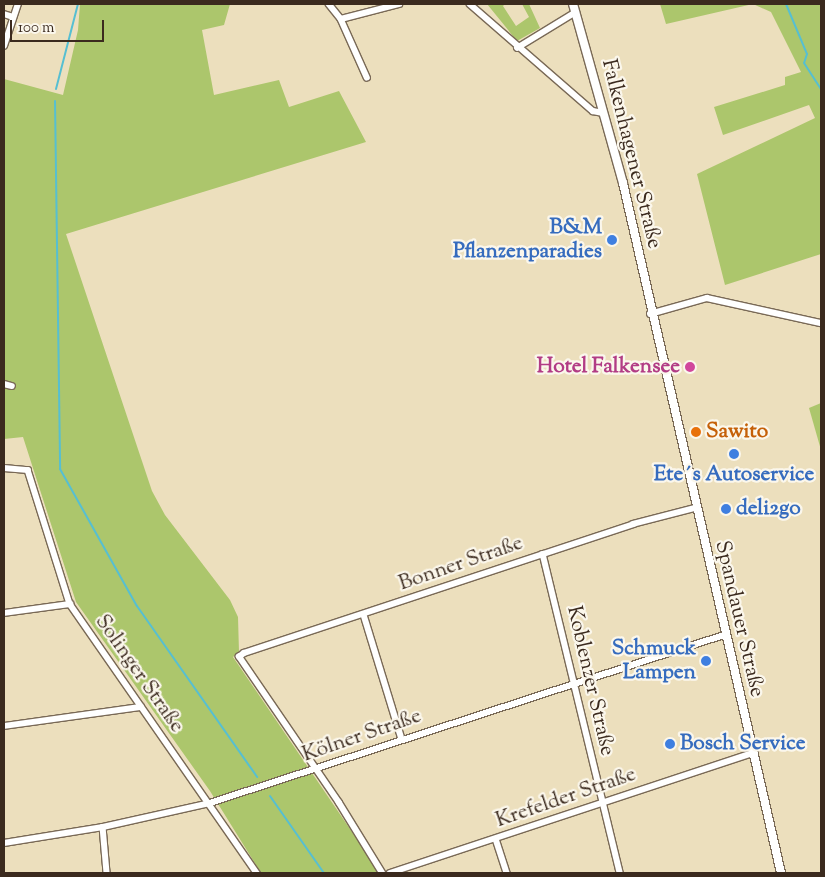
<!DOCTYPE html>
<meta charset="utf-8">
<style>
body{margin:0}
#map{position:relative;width:825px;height:877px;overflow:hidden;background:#ecdfbd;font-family:"Sorts Mill Goudy",serif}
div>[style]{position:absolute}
.green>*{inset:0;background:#acc66c}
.stream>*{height:2px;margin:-1px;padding:0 1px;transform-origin:1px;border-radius:1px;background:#56bfd2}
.roads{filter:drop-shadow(1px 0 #796956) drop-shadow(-1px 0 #796956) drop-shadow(0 1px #796956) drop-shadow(0 -1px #796956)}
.street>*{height:5.5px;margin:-2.75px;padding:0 2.75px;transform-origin:2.75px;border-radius:2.75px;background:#fff}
.secondary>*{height:8px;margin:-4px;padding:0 4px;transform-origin:4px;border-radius:4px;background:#fff}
.dots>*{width:14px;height:14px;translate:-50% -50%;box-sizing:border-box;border:2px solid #fbf7ec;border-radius:50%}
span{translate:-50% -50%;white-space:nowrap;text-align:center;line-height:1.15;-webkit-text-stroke:4.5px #fbf7ec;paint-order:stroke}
.street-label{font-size:21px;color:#3b2a1e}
.shop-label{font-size:21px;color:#366cbe;font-weight:700}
.right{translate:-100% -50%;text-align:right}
.left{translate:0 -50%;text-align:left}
.hotel-label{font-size:21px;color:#b23c85;font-weight:700}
.food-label{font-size:21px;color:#c56008;font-weight:700}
.frame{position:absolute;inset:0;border:5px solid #3b2a1e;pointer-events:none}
.scale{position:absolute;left:10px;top:20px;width:94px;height:22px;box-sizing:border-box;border:2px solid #3b2a1e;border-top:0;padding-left:6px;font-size:15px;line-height:18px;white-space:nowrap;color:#3b2a1e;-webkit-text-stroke:4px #fbf7ec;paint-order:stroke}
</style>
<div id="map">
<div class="green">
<i style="clip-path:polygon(80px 4px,230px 4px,224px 25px,202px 30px,214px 95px,279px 80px,289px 107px,339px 91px,366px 142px,66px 234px,152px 491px,165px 515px,230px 600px,238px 617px,239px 652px,233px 657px,380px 873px,261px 873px,210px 791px,76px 602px,23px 437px,4px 439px,4px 79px,63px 95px,78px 30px)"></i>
<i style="clip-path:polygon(487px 4px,505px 4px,503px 6px,516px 26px,529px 17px,522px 4px,529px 4px,540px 28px,517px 41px)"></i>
<i style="clip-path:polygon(660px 4px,821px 4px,821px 254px,725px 285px,697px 174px,815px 118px,809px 105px,723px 135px,714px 107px,785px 85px,785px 77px,801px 72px,771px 12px,753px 4px,666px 24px)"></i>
<i style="clip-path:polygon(821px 403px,821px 450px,809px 408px)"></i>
</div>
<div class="stream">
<i style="left:786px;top:4px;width:54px;rotate:67.2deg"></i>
<i style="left:807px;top:54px;width:9px;rotate:108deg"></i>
<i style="left:804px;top:63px;width:31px;rotate:57deg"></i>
<i style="left:56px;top:89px;width:88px;rotate:-75.5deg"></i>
<i style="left:55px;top:101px;width:368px;rotate:89.2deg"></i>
<i style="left:60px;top:469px;width:157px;rotate:60.7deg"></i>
<i style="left:137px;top:606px;width:209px;rotate:54.9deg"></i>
<i style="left:270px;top:796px;width:94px;rotate:55deg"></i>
</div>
<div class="roads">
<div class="street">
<i style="left:329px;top:4px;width:19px;rotate:51deg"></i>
<i style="left:341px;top:19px;width:64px;rotate:65.9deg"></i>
<i style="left:470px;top:4px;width:163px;rotate:41deg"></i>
<i style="left:593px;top:111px;width:10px;rotate:11deg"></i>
<i style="left:4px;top:14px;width:9px;rotate:18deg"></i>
<i style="left:341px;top:19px;width:60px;rotate:-14.5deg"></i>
<i style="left:4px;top:46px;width:44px;rotate:-71.6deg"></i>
<i style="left:517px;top:48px;width:69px;rotate:-31.4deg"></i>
<i style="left:650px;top:314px;width:59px;rotate:-15.7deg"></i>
<i style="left:707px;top:298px;width:117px;rotate:12.4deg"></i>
<i style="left:4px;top:384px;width:8px;rotate:14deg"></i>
<i style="left:4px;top:468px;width:24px;rotate:5deg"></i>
<i style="left:28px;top:470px;width:140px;rotate:72.6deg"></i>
<i style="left:70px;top:604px;width:328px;rotate:55.2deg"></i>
<i style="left:543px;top:554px;width:328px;rotate:76.4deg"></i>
<i style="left:4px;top:613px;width:67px;rotate:-7.8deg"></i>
<i style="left:364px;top:615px;width:130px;rotate:73deg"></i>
<i style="left:4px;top:726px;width:138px;rotate:-7.9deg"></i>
<i style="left:103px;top:827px;width:46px;rotate:85deg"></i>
<i style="left:496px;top:839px;width:36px;rotate:72deg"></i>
<i style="left:4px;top:843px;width:100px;rotate:-9.2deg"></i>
<i style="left:103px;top:827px;width:110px;rotate:-12.6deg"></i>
<i style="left:210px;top:803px;width:541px;rotate:-18.1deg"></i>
<i style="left:382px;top:873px;width:82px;rotate:-121.6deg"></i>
<i style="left:339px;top:803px;width:177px;rotate:-124.4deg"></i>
<i style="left:239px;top:657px;width:6px;rotate:-39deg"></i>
<i style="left:244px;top:653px;width:410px;rotate:-18.3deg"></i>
<i style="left:633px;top:524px;width:64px;rotate:-14.5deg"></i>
<i style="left:390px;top:873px;width:382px;rotate:-18.3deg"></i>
</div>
<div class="secondary">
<i style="left:573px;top:4px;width:186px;rotate:74.4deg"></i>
<i style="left:623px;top:183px;width:708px;rotate:77.1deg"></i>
</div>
</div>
<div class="dots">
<i style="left:612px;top:240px;background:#3f7fe0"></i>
<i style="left:690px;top:367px;background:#d1479c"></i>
<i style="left:696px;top:432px;background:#e8710a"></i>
<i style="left:734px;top:454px;background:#3f7fe0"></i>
<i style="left:726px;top:509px;background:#3f7fe0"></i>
<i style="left:706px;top:661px;background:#3f7fe0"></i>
<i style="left:670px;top:744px;background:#3f7fe0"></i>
</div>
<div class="street-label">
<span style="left:631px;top:154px;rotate:76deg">Falkenhagener Straße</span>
<span style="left:461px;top:564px;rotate:-19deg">Bonner Straße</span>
<span style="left:739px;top:619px;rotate:77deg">Spandauer Straße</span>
<span style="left:139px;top:674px;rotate:55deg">Solinger Straße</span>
<span style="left:590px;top:681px;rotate:77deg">Koblenzer Straße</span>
<span style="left:362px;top:736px;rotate:-19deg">Kölner Straße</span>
<span style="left:566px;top:798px;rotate:-19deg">Krefelder Straße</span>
</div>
<div class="shop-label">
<span class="right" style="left:602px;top:240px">B&amp;M<br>Pflanzenparadies</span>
<span style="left:734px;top:475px">Ete´s Autoservice</span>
<span class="left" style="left:736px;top:509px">deli2go</span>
<span class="right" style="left:696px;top:661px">Schmuck<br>Lampen</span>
<span class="left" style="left:680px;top:744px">Bosch Service</span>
</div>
<div class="hotel-label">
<span class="right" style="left:680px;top:367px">Hotel Falkensee</span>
</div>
<div class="food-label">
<span class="left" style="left:706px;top:432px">Sawito</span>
</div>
<div class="frame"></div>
<div class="scale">100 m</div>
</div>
